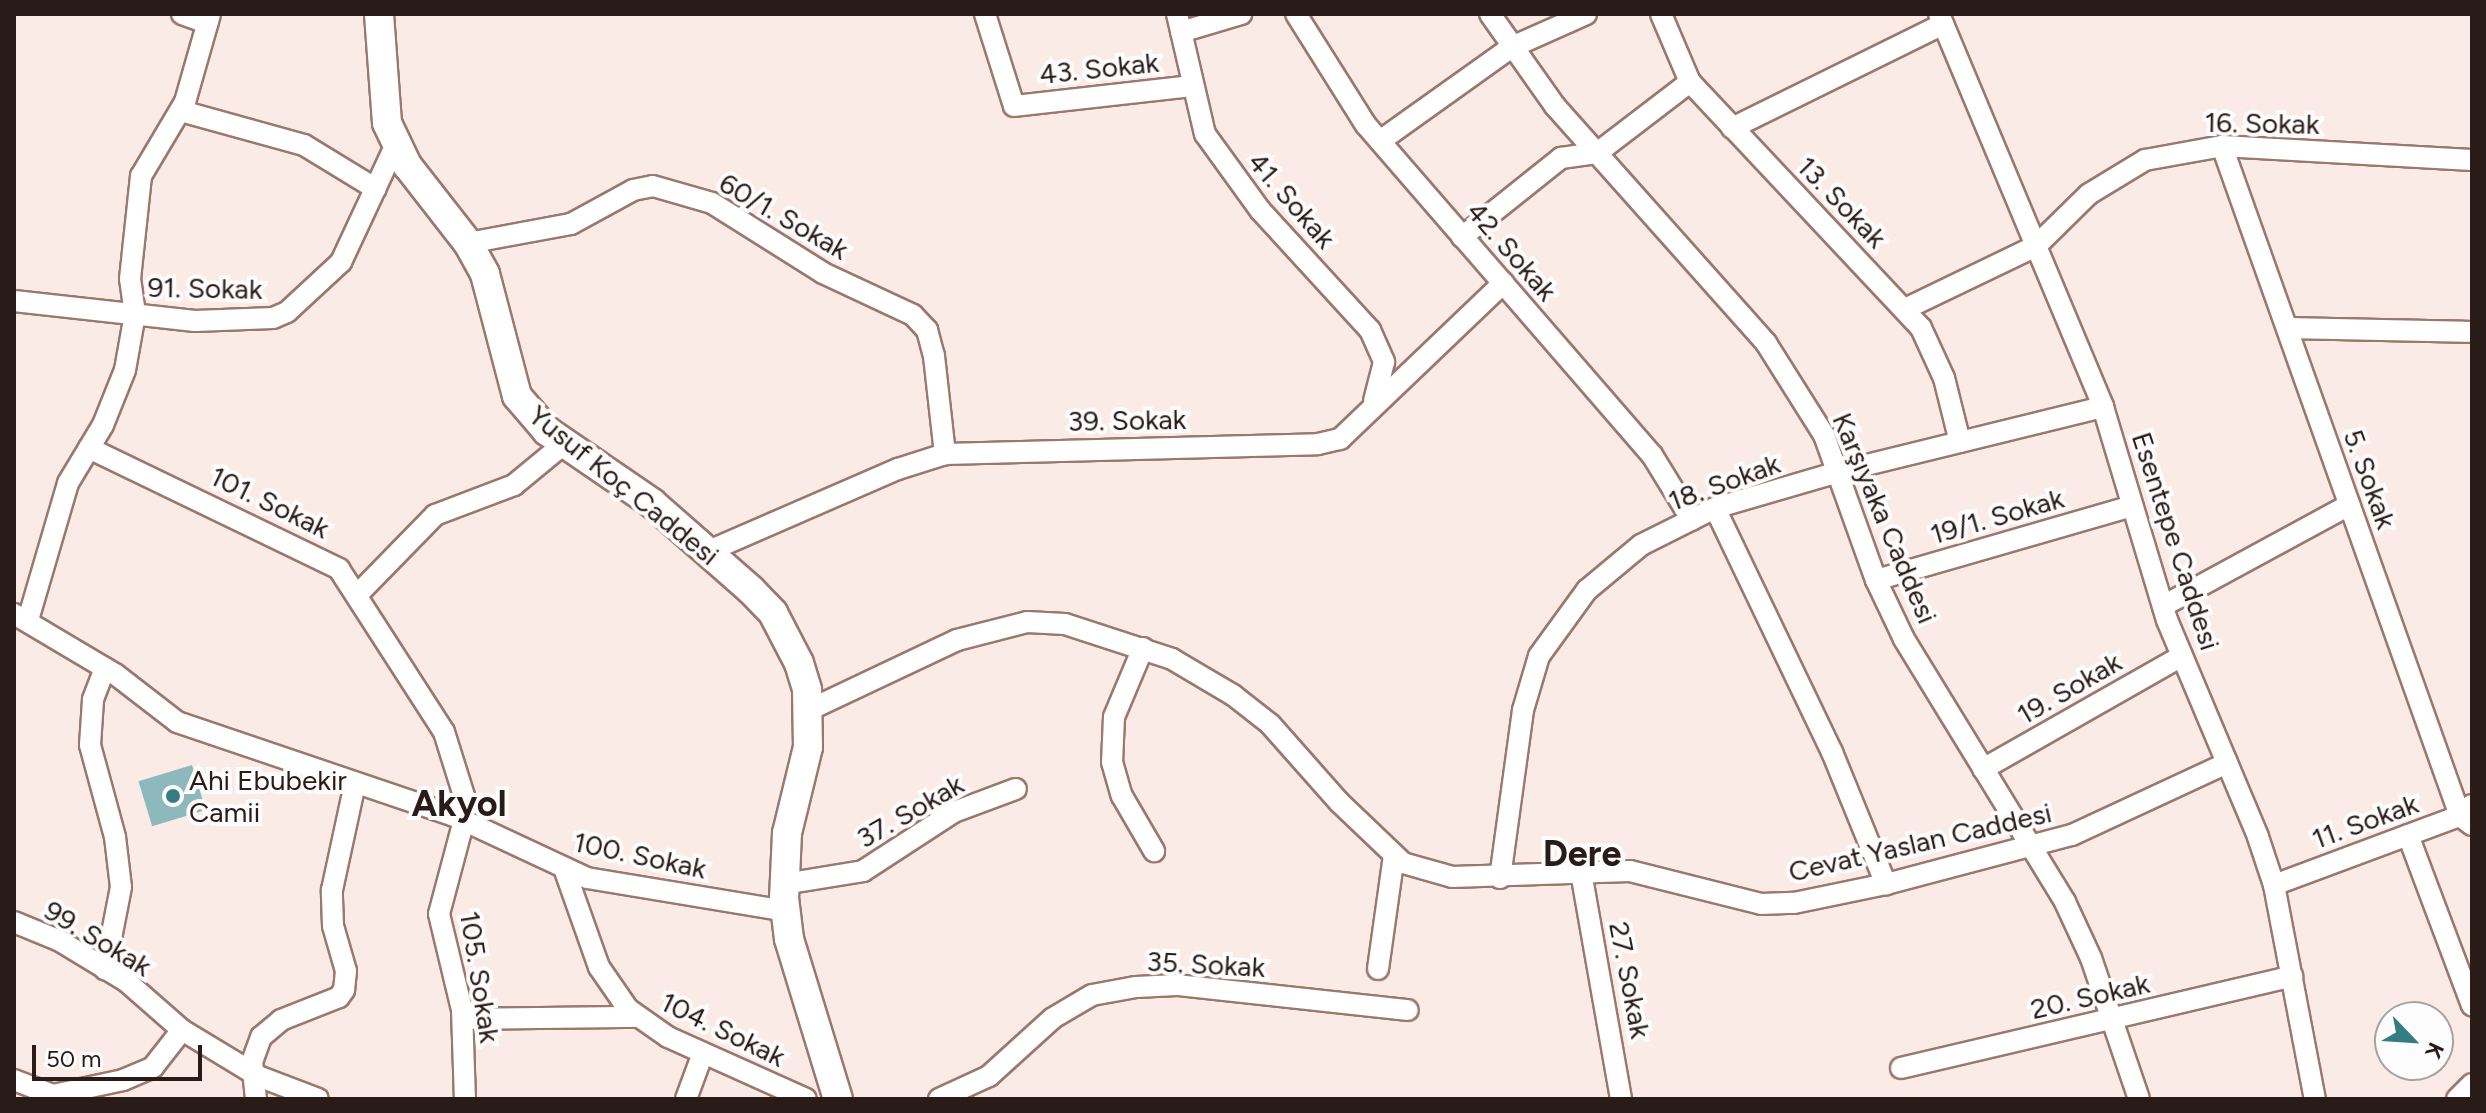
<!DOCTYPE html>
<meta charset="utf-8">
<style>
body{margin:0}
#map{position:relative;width:2486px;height:1113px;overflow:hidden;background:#fbebe6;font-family:Figtree,sans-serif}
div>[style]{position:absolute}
.building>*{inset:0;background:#8eb9bc;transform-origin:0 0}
.roads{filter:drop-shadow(2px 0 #9a786e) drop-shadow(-2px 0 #9a786e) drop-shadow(0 2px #9a786e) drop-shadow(0 -2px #9a786e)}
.street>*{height:20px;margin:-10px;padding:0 10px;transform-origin:10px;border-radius:10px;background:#fff}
.secondary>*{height:28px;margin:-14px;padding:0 14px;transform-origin:14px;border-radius:14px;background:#fff}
.dots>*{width:22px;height:22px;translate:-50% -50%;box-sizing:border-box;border:4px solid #fcfcfc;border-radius:50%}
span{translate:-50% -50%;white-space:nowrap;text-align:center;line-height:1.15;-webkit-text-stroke:8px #fcfcfc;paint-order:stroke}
.street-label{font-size:28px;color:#291b17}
.poi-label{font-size:28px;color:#291b17}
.left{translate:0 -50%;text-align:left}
.district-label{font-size:36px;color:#291b17;font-weight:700}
.frame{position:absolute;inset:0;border:16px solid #291b17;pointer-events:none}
.north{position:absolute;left:2374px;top:1001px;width:80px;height:80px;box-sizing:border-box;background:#fcfcfc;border:2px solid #a8a2a0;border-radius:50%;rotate:115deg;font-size:22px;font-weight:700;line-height:32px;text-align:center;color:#291b17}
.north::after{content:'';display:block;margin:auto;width:28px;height:36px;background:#357d82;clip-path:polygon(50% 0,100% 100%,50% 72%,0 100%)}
.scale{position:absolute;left:32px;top:1045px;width:170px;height:36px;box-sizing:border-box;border:4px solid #291b17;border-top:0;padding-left:10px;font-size:24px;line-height:28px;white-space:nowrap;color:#291b17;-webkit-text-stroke:6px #fcfcfc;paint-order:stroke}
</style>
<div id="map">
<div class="building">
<i style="left:192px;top:765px;width:47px;height:56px;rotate:73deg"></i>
</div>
<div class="roads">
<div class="street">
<i style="left:182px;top:14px;width:27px;rotate:20deg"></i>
<i style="left:985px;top:14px;width:96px;rotate:72.5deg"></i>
<i style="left:1014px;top:106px;width:178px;rotate:-6.4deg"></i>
<i style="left:1177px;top:14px;width:123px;rotate:76.9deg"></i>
<i style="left:1205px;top:134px;width:94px;rotate:54.1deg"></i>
<i style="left:1260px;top:210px;width:163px;rotate:47.5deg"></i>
<i style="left:1370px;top:330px;width:35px;rotate:66deg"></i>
<i style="left:1384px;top:362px;width:40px;rotate:104.4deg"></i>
<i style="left:1296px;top:14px;width:131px;rotate:57.8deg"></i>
<i style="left:1366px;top:125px;width:437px;rotate:49.1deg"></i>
<i style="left:1652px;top:455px;width:76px;rotate:58.4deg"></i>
<i style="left:1490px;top:14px;width:113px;rotate:54.8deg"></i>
<i style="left:1555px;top:106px;width:317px;rotate:48.3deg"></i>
<i style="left:1766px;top:343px;width:109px;rotate:57.8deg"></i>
<i style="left:1824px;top:435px;width:154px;rotate:70.3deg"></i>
<i style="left:1876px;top:580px;width:65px;rotate:64.6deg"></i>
<i style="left:1904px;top:639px;width:308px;rotate:58.5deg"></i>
<i style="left:2065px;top:902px;width:62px;rotate:65.1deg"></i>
<i style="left:2091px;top:958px;width:149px;rotate:71.2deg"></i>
<i style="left:1661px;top:14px;width:74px;rotate:66.9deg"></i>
<i style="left:1690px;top:82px;width:337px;rotate:46.8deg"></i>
<i style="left:1921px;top:328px;width:55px;rotate:65.3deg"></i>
<i style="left:1944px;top:378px;width:66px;rotate:76deg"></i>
<i style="left:1939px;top:14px;width:426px;rotate:67.3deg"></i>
<i style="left:2103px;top:407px;width:222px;rotate:73.3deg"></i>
<i style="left:2167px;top:620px;width:235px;rotate:67.2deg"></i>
<i style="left:2258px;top:837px;width:51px;rotate:71.6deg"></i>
<i style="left:2274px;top:885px;width:218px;rotate:79.2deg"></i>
<i style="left:1181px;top:32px;width:63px;rotate:-16.7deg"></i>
<i style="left:181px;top:111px;width:128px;rotate:15.5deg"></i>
<i style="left:304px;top:145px;width:84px;rotate:31.4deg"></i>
<i style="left:1732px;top:128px;width:235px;rotate:-26.2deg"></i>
<i style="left:1380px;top:141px;width:162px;rotate:-35.5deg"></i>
<i style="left:1512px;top:47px;width:81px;rotate:-24deg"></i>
<i style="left:2222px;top:146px;width:711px;rotate:70.44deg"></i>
<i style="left:2460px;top:816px;width:15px;rotate:37deg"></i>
<i style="left:1462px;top:237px;width:127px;rotate:-38.6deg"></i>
<i style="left:1561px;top:158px;width:36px;rotate:-8deg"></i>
<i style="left:1597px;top:153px;width:117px;rotate:-37.4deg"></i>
<i style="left:468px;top:243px;width:105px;rotate:-10.5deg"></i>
<i style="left:571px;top:224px;width:71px;rotate:-28.7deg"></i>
<i style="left:633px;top:190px;width:20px;rotate:-11deg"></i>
<i style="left:653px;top:186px;width:61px;rotate:16.1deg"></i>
<i style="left:712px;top:203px;width:131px;rotate:32.2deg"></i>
<i style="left:823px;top:273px;width:99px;rotate:25deg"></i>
<i style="left:913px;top:315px;width:21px;rotate:47deg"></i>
<i style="left:927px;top:330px;width:27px;rotate:75deg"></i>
<i style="left:934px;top:356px;width:99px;rotate:83.6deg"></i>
<i style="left:14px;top:301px;width:182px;rotate:6.3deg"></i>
<i style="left:195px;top:321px;width:78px;rotate:-2.2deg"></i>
<i style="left:273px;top:318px;width:15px;rotate:-23deg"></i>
<i style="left:287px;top:312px;width:74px;rotate:-42.8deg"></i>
<i style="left:341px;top:262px;width:128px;rotate:-65deg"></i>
<i style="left:1905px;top:309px;width:145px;rotate:-25.7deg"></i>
<i style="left:2036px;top:246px;width:74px;rotate:-44.5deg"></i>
<i style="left:2089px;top:194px;width:66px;rotate:-31.3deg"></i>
<i style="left:2145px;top:160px;width:78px;rotate:-10.3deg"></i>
<i style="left:2222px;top:146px;width:250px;rotate:3.2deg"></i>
<i style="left:2287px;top:328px;width:185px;rotate:1.2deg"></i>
<i style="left:89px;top:448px;width:278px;rotate:25.8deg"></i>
<i style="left:339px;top:569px;width:194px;rotate:57.2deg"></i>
<i style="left:444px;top:732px;width:67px;rotate:72.6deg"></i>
<i style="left:464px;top:796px;width:24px;rotate:90deg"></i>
<i style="left:464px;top:820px;width:97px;rotate:104.9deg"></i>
<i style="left:439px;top:914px;width:99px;rotate:76.5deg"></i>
<i style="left:462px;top:1010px;width:89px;rotate:88.1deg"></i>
<i style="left:1715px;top:508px;width:271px;rotate:64.4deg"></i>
<i style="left:1832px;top:752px;width:143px;rotate:67.8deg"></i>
<i style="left:709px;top:551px;width:206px;rotate:-23.5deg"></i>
<i style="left:898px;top:469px;width:49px;rotate:-17.7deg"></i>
<i style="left:945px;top:454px;width:373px;rotate:-1.5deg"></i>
<i style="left:1318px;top:444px;width:23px;rotate:-13deg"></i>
<i style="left:1340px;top:439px;width:226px;rotate:-43.7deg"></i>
<i style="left:1876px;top:580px;width:267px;rotate:-16.1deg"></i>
<i style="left:359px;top:593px;width:109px;rotate:-45.7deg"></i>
<i style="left:435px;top:515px;width:85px;rotate:-20.8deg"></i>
<i style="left:514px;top:485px;width:66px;rotate:-39.5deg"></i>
<i style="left:2163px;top:606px;width:212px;rotate:-28.5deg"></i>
<i style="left:14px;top:614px;width:117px;rotate:30.7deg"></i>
<i style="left:115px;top:674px;width:78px;rotate:37.7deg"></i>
<i style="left:177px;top:722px;width:290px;rotate:18.7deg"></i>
<i style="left:452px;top:815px;width:149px;rotate:25deg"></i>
<i style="left:587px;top:878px;width:202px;rotate:9.4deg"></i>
<i style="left:28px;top:620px;width:143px;rotate:-73.7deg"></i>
<i style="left:68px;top:483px;width:68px;rotate:-58.9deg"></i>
<i style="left:103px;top:425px;width:59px;rotate:-68.2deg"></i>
<i style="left:125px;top:370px;width:57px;rotate:-79.9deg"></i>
<i style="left:135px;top:314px;width:35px;rotate:-98deg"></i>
<i style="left:130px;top:279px;width:104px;rotate:-83.9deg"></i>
<i style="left:141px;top:176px;width:86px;rotate:-59.3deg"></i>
<i style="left:185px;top:102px;width:91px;rotate:-74.1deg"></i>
<i style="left:1143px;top:648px;width:75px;rotate:112.8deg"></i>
<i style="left:1114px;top:717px;width:45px;rotate:92.5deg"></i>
<i style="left:1112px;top:762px;width:35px;rotate:74deg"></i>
<i style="left:1122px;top:796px;width:64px;rotate:59.8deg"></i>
<i style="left:105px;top:668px;width:34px;rotate:111deg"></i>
<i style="left:93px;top:700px;width:45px;rotate:93.8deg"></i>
<i style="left:90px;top:745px;width:95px;rotate:74.8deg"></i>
<i style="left:115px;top:837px;width:50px;rotate:83.2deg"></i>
<i style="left:121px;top:887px;width:84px;rotate:101deg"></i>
<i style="left:809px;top:710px;width:164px;rotate:-25.3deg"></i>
<i style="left:957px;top:640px;width:72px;rotate:-14.4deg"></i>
<i style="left:1027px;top:622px;width:38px;rotate:3deg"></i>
<i style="left:1065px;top:624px;width:113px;rotate:18.1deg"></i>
<i style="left:1172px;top:659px;width:71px;rotate:30.5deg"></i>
<i style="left:1233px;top:695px;width:47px;rotate:38.1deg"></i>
<i style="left:1270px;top:724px;width:104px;rotate:48.5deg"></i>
<i style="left:1339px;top:802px;width:88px;rotate:43.6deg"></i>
<i style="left:1403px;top:863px;width:51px;rotate:15.9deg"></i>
<i style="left:1452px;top:877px;width:178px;rotate:-1.9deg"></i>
<i style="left:1630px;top:871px;width:135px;rotate:14.1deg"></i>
<i style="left:1761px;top:904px;width:33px;rotate:-2deg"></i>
<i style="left:1794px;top:903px;width:94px;rotate:-11.7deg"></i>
<i style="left:1886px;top:884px;width:192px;rotate:-14.8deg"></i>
<i style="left:2072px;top:835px;width:171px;rotate:-24.9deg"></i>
<i style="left:1983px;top:769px;width:229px;rotate:-29.6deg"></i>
<i style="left:2408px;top:835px;width:182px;rotate:69.4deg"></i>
<i style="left:565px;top:871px;width:102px;rotate:70.5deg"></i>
<i style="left:599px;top:967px;width:51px;rotate:55.4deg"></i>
<i style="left:628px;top:1009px;width:49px;rotate:35deg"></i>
<i style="left:668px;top:1037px;width:151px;rotate:24.2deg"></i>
<i style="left:1581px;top:872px;width:230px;rotate:80deg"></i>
<i style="left:1500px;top:878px;width:170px;rotate:-82.2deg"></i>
<i style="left:1523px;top:710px;width:56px;rotate:-73.5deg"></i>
<i style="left:1539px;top:656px;width:82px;rotate:-54deg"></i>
<i style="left:1587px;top:590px;width:70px;rotate:-39.8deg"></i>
<i style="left:1641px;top:545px;width:83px;rotate:-26.6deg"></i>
<i style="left:1715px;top:508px;width:128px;rotate:-16.3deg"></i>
<i style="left:1838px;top:472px;width:273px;rotate:-13.8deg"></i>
<i style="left:784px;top:884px;width:80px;rotate:-9.3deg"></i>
<i style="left:863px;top:871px;width:108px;rotate:-33deg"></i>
<i style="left:954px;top:812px;width:66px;rotate:-20.4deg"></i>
<i style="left:2274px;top:885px;width:198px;rotate:-20.4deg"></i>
<i style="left:2460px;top:816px;width:16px;rotate:-43deg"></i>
<i style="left:14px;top:922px;width:50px;rotate:22.4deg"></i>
<i style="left:60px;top:941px;width:77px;rotate:31.2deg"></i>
<i style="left:126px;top:981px;width:74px;rotate:41.2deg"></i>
<i style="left:182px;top:1030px;width:89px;rotate:31.2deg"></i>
<i style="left:258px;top:1076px;width:64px;rotate:21deg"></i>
<i style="left:1378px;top:969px;width:115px;rotate:-82deg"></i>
<i style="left:464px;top:1019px;width:172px;rotate:-0.7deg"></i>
<i style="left:1901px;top:1068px;width:402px;rotate:-13.2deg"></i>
<i style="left:14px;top:1080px;width:42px;rotate:21deg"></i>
<i style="left:53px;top:1095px;width:72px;rotate:-12.1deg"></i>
<i style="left:123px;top:1080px;width:33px;rotate:-23deg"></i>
<i style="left:153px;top:1067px;width:47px;rotate:-51.9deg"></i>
<i style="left:256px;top:1099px;width:37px;rotate:-96deg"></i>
<i style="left:252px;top:1062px;width:27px;rotate:-70deg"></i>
<i style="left:261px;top:1037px;width:26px;rotate:-40deg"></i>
<i style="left:281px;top:1020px;width:62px;rotate:-21.6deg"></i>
<i style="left:339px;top:997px;width:9px;rotate:-54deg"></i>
<i style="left:344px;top:990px;width:19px;rotate:-84deg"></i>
<i style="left:346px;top:971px;width:47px;rotate:-106.1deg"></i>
<i style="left:333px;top:926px;width:36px;rotate:-92deg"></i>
<i style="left:332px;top:890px;width:108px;rotate:-77.8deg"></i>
<i style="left:686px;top:1099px;width:49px;rotate:-69.7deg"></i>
<i style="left:939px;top:1099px;width:55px;rotate:-24.7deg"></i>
<i style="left:989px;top:1076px;width:86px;rotate:-42.2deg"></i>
<i style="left:1053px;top:1018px;width:45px;rotate:-30.5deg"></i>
<i style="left:1092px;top:995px;width:45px;rotate:-10.3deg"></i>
<i style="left:1136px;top:987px;width:41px;rotate:-2.8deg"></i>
<i style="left:1177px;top:985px;width:232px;rotate:6.2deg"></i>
<i style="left:2457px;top:1099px;width:21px;rotate:-45deg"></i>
</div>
<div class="secondary">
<i style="left:379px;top:14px;width:109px;rotate:85.8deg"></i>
<i style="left:387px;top:123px;width:47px;rotate:64.5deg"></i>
<i style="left:407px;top:165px;width:99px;rotate:52deg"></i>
<i style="left:468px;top:243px;width:35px;rotate:61deg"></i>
<i style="left:485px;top:274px;width:126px;rotate:75.3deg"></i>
<i style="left:517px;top:396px;width:46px;rotate:49.4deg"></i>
<i style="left:547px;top:431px;width:127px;rotate:34.4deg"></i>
<i style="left:652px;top:503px;width:132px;rotate:41.3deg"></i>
<i style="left:751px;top:590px;width:32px;rotate:46deg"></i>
<i style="left:773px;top:613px;width:56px;rotate:62.5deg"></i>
<i style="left:799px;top:663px;width:28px;rotate:73deg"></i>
<i style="left:807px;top:690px;width:57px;rotate:89deg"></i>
<i style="left:808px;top:747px;width:89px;rotate:103.7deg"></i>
<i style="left:787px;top:833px;width:65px;rotate:92.6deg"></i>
<i style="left:784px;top:898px;width:41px;rotate:83deg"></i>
<i style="left:789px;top:939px;width:167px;rotate:73deg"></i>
</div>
</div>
<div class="dots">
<i style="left:173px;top:796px;background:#357d82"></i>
</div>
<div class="street-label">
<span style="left:1099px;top:68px;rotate:-6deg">43. Sokak</span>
<span style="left:2262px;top:123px;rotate:1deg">16. Sokak</span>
<span style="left:1292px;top:200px;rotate:49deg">41. Sokak</span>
<span style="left:1842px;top:202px;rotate:46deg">13. Sokak</span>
<span style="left:784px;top:216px;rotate:30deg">60/1. Sokak</span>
<span style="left:1512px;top:251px;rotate:49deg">42. Sokak</span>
<span style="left:205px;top:288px;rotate:1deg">91. Sokak</span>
<span style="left:1127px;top:420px;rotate:-1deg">39. Sokak</span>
<span style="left:2370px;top:479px;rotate:70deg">5. Sokak</span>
<span style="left:1724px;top:482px;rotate:-20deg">18. Sokak</span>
<span style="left:624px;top:485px;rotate:39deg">Yusuf Koç Caddesi</span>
<span style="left:270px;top:502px;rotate:26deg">101. Sokak</span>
<span style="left:1997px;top:516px;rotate:-16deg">19/1. Sokak</span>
<span style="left:1885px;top:518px;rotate:67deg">Karşıyaka Caddesi</span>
<span style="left:2176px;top:541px;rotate:72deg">Esentepe Caddesi</span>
<span style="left:2069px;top:688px;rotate:-30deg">19. Sokak</span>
<span style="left:910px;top:811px;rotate:-30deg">37. Sokak</span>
<span style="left:2365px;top:821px;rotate:-20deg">11. Sokak</span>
<span style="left:1920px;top:842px;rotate:-13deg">Cevat Yaslan Caddesi</span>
<span style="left:640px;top:855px;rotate:12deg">100. Sokak</span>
<span style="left:98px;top:938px;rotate:31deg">99. Sokak</span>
<span style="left:1206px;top:964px;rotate:3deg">35. Sokak</span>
<span style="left:480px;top:977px;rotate:81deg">105. Sokak</span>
<span style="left:1630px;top:980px;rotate:79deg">27. Sokak</span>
<span style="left:2090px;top:996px;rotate:-13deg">20. Sokak</span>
<span style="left:723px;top:1029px;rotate:26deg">104. Sokak</span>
</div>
<div class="poi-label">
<span class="left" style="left:189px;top:796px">Ahi Ebubekir<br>Camii</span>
</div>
<div class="district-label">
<span style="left:459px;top:804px">Akyol</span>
<span style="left:1582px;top:854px">Dere</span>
</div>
<div class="frame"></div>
<div class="north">K</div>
<div class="scale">50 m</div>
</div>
